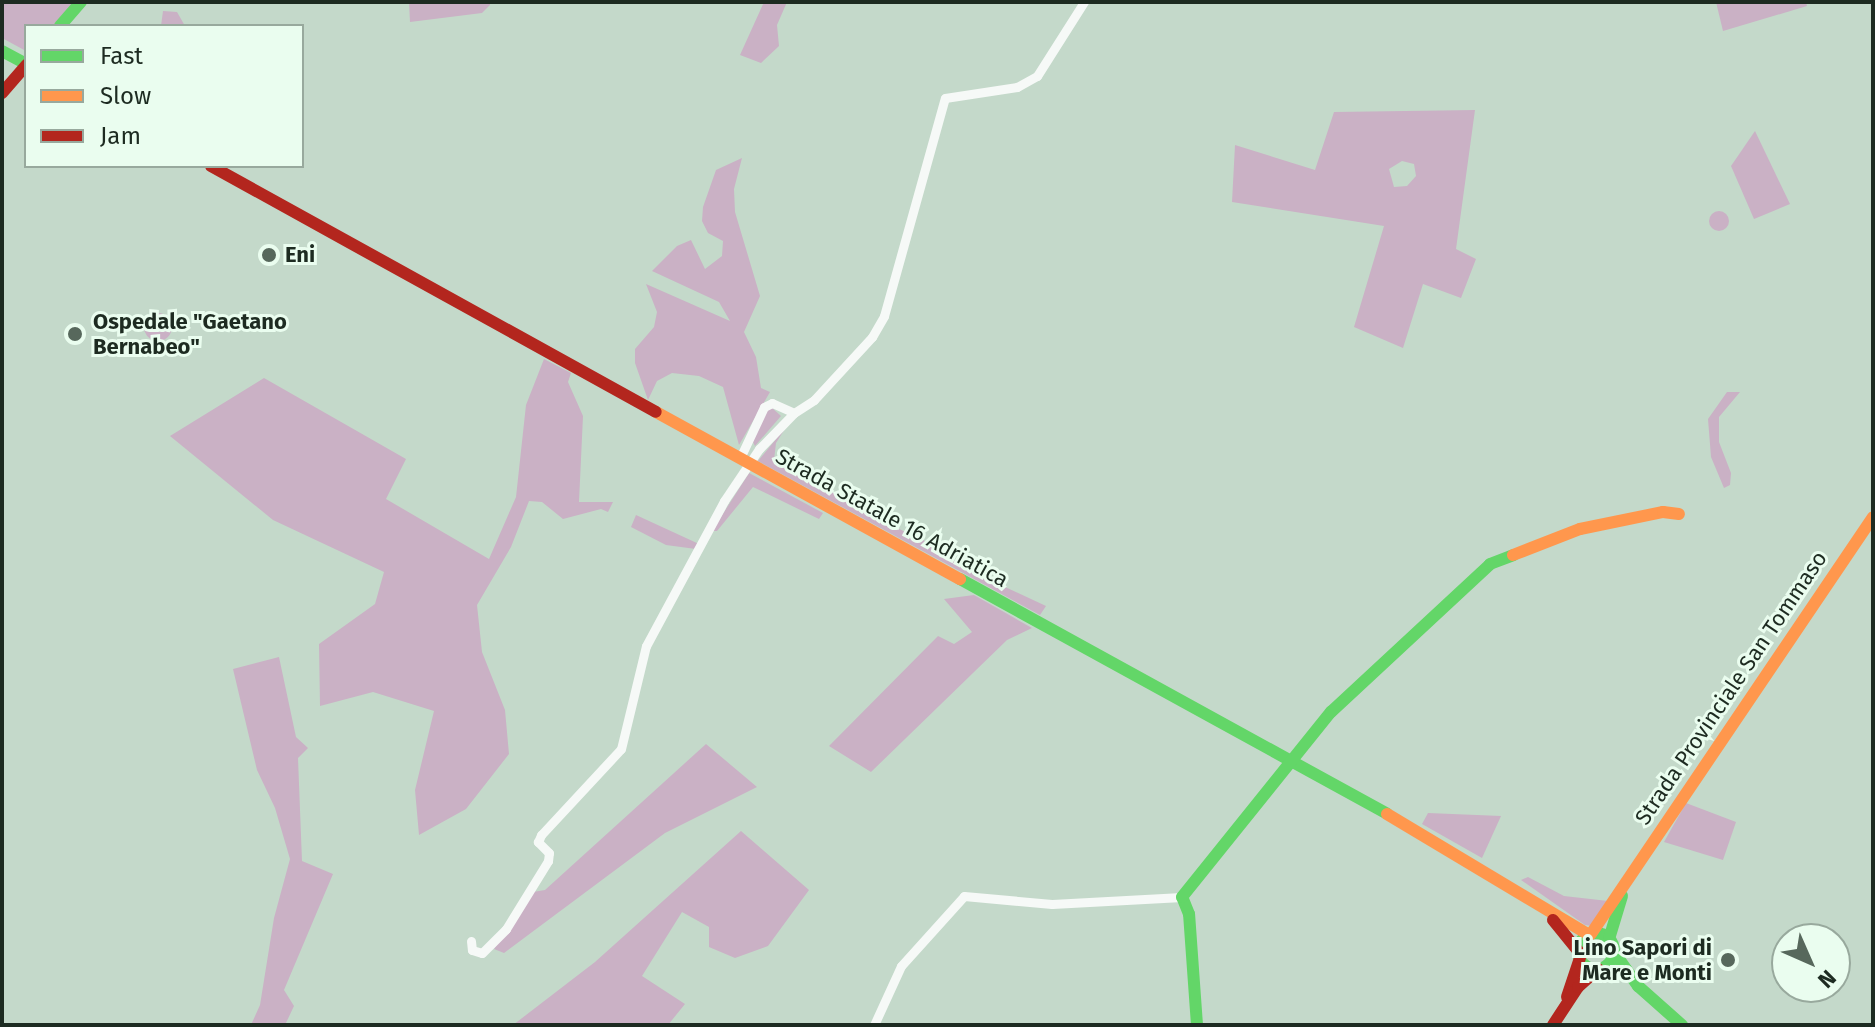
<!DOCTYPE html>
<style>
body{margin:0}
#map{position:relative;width:1875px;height:1027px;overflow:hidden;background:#c4d9ca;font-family:"Fira Sans",sans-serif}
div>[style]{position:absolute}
.green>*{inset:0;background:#cab1c5}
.round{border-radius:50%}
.street>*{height:9px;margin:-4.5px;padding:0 4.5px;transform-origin:4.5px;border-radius:4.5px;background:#f6f9f7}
.fast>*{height:12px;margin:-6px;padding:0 6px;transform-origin:6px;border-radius:6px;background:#63d668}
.fast>.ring{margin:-6px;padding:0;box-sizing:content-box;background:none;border:12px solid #63d668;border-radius:50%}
.slow>*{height:12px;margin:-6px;padding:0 6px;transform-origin:6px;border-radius:6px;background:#ff974d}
.jam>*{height:12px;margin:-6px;padding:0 6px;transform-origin:6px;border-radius:6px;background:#b3261e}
.dots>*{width:22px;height:22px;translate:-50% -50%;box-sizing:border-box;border:4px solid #eafdef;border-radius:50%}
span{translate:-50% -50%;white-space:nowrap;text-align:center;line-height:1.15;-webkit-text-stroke:6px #eafdef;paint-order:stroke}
.poi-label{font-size:22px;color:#1d2b21;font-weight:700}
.left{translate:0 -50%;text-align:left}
.right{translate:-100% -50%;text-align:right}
.street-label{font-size:22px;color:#1d2b21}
.frame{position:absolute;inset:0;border:4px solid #1d2b21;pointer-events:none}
.legend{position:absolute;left:24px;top:24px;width:280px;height:144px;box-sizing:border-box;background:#eafdef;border:2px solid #98a99d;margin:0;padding:10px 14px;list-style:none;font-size:24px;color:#1d2b21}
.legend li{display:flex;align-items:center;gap:16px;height:40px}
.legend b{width:40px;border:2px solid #98a99d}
.north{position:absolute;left:1771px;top:923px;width:80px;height:80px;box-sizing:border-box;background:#eafdef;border:2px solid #98a99d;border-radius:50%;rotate:135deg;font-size:22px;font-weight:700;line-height:32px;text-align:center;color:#1d2b21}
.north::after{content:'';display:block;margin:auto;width:28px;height:36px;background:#57685c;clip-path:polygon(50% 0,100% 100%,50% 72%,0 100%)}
</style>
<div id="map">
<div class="green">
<i style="clip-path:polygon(2px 2px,73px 2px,53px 26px,26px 26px,26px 51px,2px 38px)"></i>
<i style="clip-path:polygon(409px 2px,490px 2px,490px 5px,482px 13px,410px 22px)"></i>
<i style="clip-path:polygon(764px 2px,787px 2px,777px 25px,779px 46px,761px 63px,740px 55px)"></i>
<i style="clip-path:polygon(1716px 2px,1806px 2px,1807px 6px,1723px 31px)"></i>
<i style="clip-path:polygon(163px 11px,177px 12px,185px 26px,161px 26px)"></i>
<i style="clip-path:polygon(evenodd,1475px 110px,1456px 249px,1476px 259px,1461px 298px,1423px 284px,1403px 348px,1354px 327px,1384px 226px,1232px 202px,1235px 145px,1315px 170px,1334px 112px,1475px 110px,1402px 161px,1414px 164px,1416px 176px,1407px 186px,1394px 187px,1389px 169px,1402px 161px)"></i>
<i style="clip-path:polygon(1755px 131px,1790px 204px,1754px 219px,1731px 166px)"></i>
<i style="clip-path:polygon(742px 158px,734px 189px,735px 212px,760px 296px,744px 332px,756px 357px,761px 388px,770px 392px,739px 445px,723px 387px,699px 376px,672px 373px,657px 381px,648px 400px,635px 363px,635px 349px,654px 327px,657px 312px,646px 284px,730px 321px,719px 302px,652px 271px,677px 246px,691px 240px,705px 269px,722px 256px,723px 241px,708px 233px,702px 221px,703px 207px,716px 170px)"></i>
<i class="round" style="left:1709px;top:211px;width:20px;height:20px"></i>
<i class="round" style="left:144px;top:313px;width:28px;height:28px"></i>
<i style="clip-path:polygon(544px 359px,571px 373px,568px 382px,583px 416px,579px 502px,613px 502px,608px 512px,601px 509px,563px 519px,542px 502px,529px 501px,511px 547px,477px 605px,482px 652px,505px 710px,509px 754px,466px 809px,419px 835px,415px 790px,434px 711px,373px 692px,320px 706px,319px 644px,375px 604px,384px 572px,273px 520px,170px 436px,264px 378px,406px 459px,386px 499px,489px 559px,516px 497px,526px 405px)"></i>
<i style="clip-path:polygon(1727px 392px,1740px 392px,1719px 417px,1719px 442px,1731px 473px,1730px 485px,1724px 488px,1711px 457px,1708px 419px)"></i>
<i style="clip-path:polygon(771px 407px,781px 416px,755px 446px,752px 440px,762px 414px)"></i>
<i style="clip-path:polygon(786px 427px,776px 443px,774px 460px,905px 532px,910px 524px,919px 537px,960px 566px,1046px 606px,1040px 615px,758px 461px)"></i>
<i style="clip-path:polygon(749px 473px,823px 513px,819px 519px,753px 487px,717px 531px,712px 531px)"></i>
<i style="clip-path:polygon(636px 515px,699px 544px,696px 549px,666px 545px,631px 527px)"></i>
<i style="clip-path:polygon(974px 595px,1032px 628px,1007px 640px,871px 772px,829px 746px,938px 636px,954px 644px,972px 632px,944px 599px)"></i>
<i style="clip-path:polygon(279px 657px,296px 737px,308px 748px,298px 758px,302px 861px,333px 874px,284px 990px,294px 1006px,285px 1025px,251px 1025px,260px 1005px,274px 918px,290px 859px,275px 808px,257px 770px,233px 669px)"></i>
<i style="clip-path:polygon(706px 744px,757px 787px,665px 833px,504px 953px,494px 949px,533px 892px,545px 890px)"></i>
<i style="clip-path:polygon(1686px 803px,1736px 822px,1723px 860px,1664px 842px)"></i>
<i style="clip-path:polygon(1428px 813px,1501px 816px,1482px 858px,1422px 824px)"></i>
<i style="clip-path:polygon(741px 831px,809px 890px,768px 946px,735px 958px,709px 947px,709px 927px,682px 912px,642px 976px,685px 1004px,668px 1025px,513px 1025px,595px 962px)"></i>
<i style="clip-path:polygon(1528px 877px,1564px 896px,1608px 901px,1592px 926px,1585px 925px,1521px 880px)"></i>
</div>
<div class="street">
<i style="left:740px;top:458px;width:56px;rotate:-64.8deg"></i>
<i style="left:764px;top:407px;width:9px;rotate:-27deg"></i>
<i style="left:772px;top:403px;width:24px;rotate:24deg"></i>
<i style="left:794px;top:413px;width:24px;rotate:-33deg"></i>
<i style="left:814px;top:400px;width:86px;rotate:-47.4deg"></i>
<i style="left:872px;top:337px;width:24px;rotate:-60deg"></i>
<i style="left:884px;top:316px;width:226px;rotate:-74.4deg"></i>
<i style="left:945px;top:98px;width:73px;rotate:-8.7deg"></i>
<i style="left:1017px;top:87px;width:23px;rotate:-29deg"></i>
<i style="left:1037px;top:76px;width:88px;rotate:-57.6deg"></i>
<i style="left:471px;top:941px;width:9px;rotate:84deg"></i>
<i style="left:472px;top:950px;width:10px;rotate:17deg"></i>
<i style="left:482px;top:953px;width:34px;rotate:-45deg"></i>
<i style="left:506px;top:929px;width:80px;rotate:-58.3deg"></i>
<i style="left:548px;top:861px;width:8px;rotate:-83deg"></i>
<i style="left:549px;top:853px;width:16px;rotate:-135deg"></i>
<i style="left:538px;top:842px;width:8px;rotate:-67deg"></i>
<i style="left:541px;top:835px;width:117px;rotate:-47.1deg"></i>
<i style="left:621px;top:749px;width:106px;rotate:-76.4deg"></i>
<i style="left:646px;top:646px;width:165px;rotate:-61.7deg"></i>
<i style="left:724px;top:501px;width:63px;rotate:-56.1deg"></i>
<i style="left:759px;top:449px;width:50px;rotate:-45.8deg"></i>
<i style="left:874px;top:1025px;width:65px;rotate:-65.4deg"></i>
<i style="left:901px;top:966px;width:94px;rotate:-48deg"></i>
<i style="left:964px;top:896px;width:88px;rotate:5.2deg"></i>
<i style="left:1052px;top:904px;width:130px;rotate:-3.1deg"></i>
</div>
<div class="fast">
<i style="left:60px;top:26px;width:32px;rotate:-49deg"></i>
<i style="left:2px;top:51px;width:27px;rotate:28deg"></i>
<i style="left:960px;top:579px;width:487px;rotate:28.8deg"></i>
<i class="ring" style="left:1578px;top:933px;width:24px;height:24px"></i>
<i style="left:1609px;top:939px;width:45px;rotate:-73.2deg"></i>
<i style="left:1614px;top:952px;width:42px;rotate:54.8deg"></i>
<i style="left:1638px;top:986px;width:59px;rotate:41.6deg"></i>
<i style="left:1197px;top:1025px;width:111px;rotate:-94.1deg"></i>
<i style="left:1189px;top:914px;width:18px;rotate:-112deg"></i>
<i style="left:1182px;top:897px;width:238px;rotate:-51.2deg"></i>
<i style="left:1331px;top:712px;width:217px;rotate:-42.9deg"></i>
<i style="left:1490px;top:564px;width:25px;rotate:-21deg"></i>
</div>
<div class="slow">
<i style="left:656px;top:412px;width:347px;rotate:28.8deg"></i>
<i style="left:1513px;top:555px;width:72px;rotate:-21.2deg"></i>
<i style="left:1580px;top:529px;width:85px;rotate:-11.6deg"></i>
<i style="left:1663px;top:512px;width:16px;rotate:7deg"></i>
<i style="left:1387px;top:814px;width:235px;rotate:30.9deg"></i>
<i style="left:1591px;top:934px;width:503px;rotate:-55.93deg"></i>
</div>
<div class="jam">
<i style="left:2px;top:93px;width:37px;rotate:-49deg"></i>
<i style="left:211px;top:166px;width:508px;rotate:28.93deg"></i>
<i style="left:1553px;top:920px;width:40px;rotate:51deg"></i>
<i style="left:1567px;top:997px;width:41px;rotate:-71.6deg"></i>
<i style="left:1553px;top:1025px;width:45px;rotate:-56.7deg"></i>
<i style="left:1578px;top:987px;width:27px;rotate:-42deg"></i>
</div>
<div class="dots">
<i style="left:269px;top:255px;background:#57685c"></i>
<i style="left:75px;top:334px;background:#57685c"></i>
<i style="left:1728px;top:960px;background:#57685c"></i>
</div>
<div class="poi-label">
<span class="left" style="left:285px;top:255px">Eni</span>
<span class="left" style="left:93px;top:334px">Ospedale "Gaetano<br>Bernabeo"</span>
<span class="right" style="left:1712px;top:960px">Lino Sapori di<br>Mare e Monti</span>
</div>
<div class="street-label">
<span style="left:892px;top:518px;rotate:29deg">Strada Statale 16 Adriatica</span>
<span style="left:1731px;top:688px;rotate:-56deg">Strada Provinciale San Tommaso</span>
</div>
<div class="frame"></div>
<ul class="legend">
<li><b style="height:10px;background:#63d668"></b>Fast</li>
<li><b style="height:10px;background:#ff974d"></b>Slow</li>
<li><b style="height:10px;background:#b3261e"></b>Jam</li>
</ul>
<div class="north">N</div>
</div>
